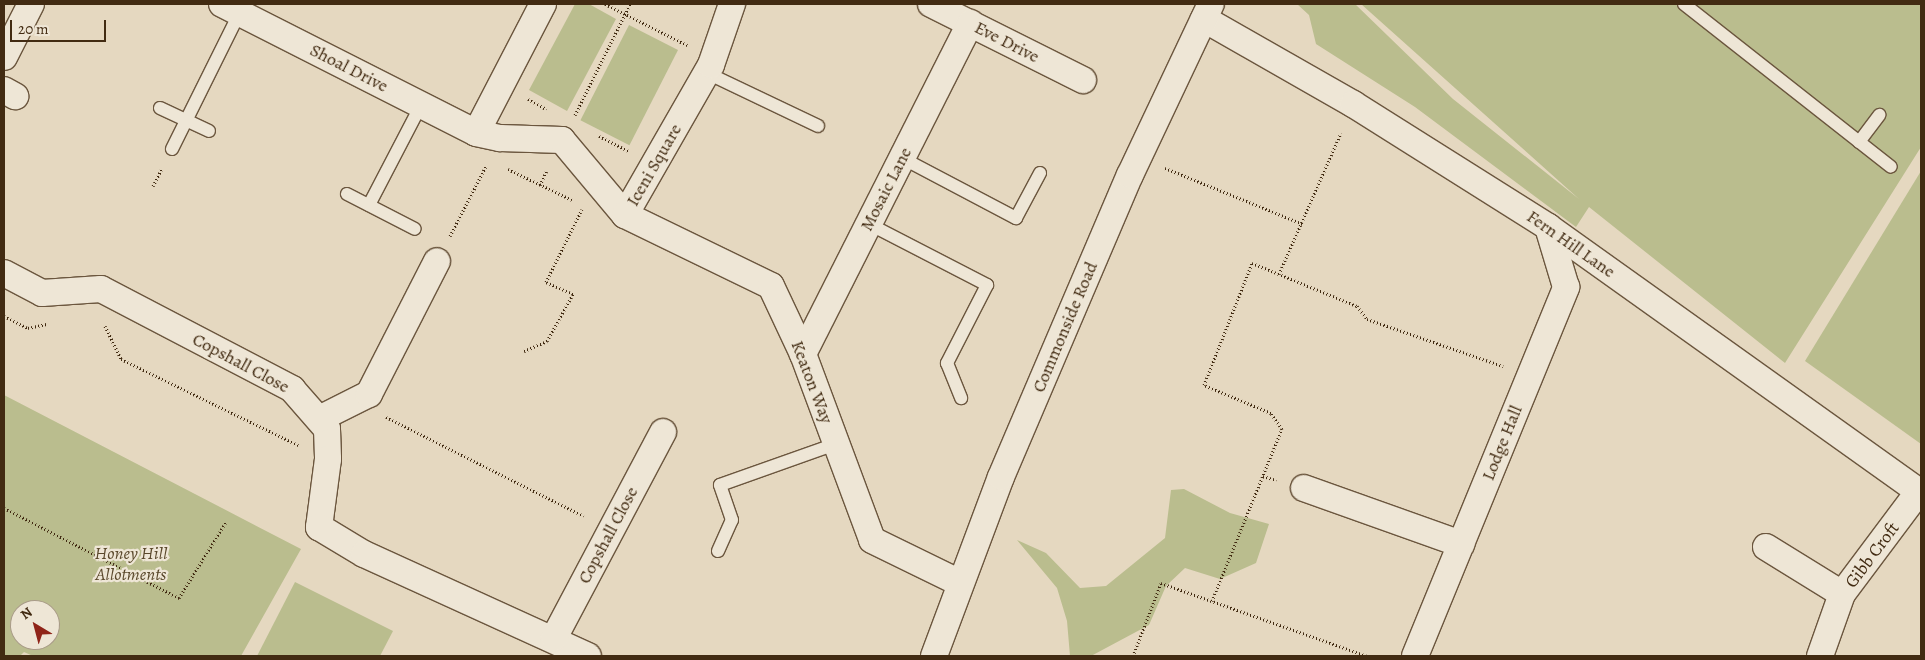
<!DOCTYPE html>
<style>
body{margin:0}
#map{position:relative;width:1925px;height:660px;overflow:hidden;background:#e5d8c0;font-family:Alegreya,serif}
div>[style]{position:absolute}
.green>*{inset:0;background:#babd8e;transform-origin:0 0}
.path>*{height:3px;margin-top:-1.5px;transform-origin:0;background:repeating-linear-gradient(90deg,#422b12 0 1px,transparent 0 3.5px)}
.roads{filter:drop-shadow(1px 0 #6b563e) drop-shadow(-1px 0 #6b563e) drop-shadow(0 1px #6b563e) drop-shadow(0 -1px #6b563e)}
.service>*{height:12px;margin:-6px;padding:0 6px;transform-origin:6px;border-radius:6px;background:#eee6d6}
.minor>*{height:26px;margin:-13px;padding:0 13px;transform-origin:13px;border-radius:13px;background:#eee6d6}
span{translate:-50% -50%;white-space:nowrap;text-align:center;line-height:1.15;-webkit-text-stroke:4.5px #eee6d6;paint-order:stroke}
.street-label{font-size:18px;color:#422b12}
.park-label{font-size:18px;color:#5a482b;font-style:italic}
.frame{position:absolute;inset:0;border:5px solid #422b12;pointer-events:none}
.north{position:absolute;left:10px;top:600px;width:50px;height:50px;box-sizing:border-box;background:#eee6d6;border:1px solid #a99b88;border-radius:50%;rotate:323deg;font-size:14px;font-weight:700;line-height:20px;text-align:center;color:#422b12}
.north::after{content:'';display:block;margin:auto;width:18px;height:22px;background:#8f2418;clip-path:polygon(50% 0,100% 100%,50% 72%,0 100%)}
.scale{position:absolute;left:10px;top:20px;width:96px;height:22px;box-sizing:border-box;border:2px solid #422b12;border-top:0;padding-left:6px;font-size:15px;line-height:18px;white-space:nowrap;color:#422b12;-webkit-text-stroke:4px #eee6d6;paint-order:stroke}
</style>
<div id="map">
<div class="green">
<i style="clip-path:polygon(575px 4px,589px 4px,616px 19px,567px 111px,529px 90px)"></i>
<i style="clip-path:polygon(1297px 4px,1355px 4px,1453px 99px,1579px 199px,1361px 4px,1921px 4px,1921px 147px,1785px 363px,1589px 207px,1576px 227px,1415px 107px,1316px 44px,1309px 15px)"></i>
<i style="left:629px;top:25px;width:55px;height:107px;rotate:27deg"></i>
<i style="clip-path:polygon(1921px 171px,1921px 444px,1805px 361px)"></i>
<i style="clip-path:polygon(evenodd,4px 395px,301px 549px,241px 656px,33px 656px,24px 652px,20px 656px,4px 656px,4px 395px,20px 610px,50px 610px,50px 640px,20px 640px,20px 610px)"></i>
<i style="clip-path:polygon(1184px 489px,1230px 513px,1269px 524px,1256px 563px,1220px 579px,1185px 568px,1166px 586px,1149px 625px,1091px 656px,1070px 656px,1067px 621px,1057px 588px,1017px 540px,1046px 553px,1080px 588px,1106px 586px,1165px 538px,1171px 490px)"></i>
<i style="clip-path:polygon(295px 582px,393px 631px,380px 656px,257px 656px)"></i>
</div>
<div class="path">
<i style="left:605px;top:4px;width:92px;rotate:26.6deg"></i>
<i style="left:528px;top:99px;width:21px;rotate:29deg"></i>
<i style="left:575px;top:115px;width:124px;rotate:-63.6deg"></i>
<i style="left:599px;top:136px;width:34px;rotate:27deg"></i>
<i style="left:1165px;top:168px;width:149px;rotate:22.1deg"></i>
<i style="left:508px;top:169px;width:71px;rotate:25.8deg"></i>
<i style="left:540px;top:185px;width:17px;rotate:-65deg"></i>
<i style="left:153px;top:186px;width:20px;rotate:-63deg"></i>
<i style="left:450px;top:236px;width:79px;rotate:-62.8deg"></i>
<i style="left:1279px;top:274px;width:154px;rotate:-66.3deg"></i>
<i style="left:4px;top:316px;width:27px;rotate:27deg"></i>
<i style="left:28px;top:328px;width:19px;rotate:-12deg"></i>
<i style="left:105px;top:326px;width:37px;rotate:64deg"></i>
<i style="left:121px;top:359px;width:197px;rotate:25.9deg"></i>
<i style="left:524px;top:351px;width:25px;rotate:-23deg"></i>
<i style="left:547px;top:341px;width:54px;rotate:-61deg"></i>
<i style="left:573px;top:294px;width:30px;rotate:-156deg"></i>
<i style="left:546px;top:282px;width:81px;rotate:-63.7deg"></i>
<i style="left:386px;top:417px;width:221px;rotate:26.6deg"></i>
<i style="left:1263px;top:476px;width:14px;rotate:17deg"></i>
<i style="left:4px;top:508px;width:197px;rotate:27.2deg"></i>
<i style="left:179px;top:598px;width:89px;rotate:-58.3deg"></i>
<i style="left:1212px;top:601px;width:186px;rotate:-67.9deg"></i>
<i style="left:1282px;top:429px;width:19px;rotate:-125deg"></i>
<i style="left:1271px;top:413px;width:73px;rotate:-157.3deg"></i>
<i style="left:1204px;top:385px;width:131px;rotate:-68.5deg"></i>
<i style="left:1252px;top:263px;width:113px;rotate:22.3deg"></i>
<i style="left:1357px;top:306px;width:16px;rotate:52deg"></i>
<i style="left:1367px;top:319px;width:144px;rotate:19.1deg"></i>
<i style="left:1133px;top:656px;width:78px;rotate:-69deg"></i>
<i style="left:1161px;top:583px;width:219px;rotate:19.5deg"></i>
</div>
<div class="roads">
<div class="service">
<i style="left:1684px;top:4px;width:263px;rotate:38.2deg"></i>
<i style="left:707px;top:73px;width:123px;rotate:25.5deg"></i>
<i style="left:160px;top:108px;width:54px;rotate:25.1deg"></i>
<i style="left:1859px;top:142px;width:34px;rotate:-53deg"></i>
<i style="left:172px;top:149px;width:155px;rotate:-63.6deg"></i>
<i style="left:902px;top:158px;width:129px;rotate:27.8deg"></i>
<i style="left:1016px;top:218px;width:51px;rotate:-61.9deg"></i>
<i style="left:347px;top:194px;width:76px;rotate:27.2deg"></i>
<i style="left:369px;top:205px;width:113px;rotate:-62.5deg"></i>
<i style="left:869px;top:224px;width:133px;rotate:27.3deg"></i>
<i style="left:987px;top:285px;width:88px;rotate:117.1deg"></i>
<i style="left:947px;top:363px;width:38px;rotate:68deg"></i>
<i style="left:718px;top:551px;width:34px;rotate:-66deg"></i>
<i style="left:732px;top:520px;width:37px;rotate:-109deg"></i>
<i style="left:720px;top:485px;width:123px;rotate:-19.5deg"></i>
</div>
<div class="minor">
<i style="left:222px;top:4px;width:285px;rotate:26.9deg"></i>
<i style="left:543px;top:4px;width:145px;rotate:117.4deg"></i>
<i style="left:476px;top:133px;width:25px;rotate:12deg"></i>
<i style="left:500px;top:138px;width:62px;rotate:1.8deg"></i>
<i style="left:562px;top:140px;width:98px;rotate:50deg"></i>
<i style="left:625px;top:215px;width:173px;rotate:-60.2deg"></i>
<i style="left:711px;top:65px;width:65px;rotate:-71deg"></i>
<i style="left:931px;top:4px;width:170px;rotate:26.6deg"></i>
<i style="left:1204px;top:19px;width:172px;rotate:29.7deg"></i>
<i style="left:1353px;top:104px;width:231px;rotate:32.2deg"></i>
<i style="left:1548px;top:227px;width:458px;rotate:35.5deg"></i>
<i style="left:4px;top:57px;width:59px;rotate:-63deg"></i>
<i style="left:4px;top:90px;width:13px;rotate:29deg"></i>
<i style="left:625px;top:215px;width:162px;rotate:25.9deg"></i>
<i style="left:771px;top:286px;width:75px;rotate:64.8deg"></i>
<i style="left:803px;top:354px;width:198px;rotate:69.6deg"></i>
<i style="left:872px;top:540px;width:98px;rotate:26deg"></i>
<i style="left:4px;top:273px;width:43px;rotate:27.8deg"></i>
<i style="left:42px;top:293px;width:59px;rotate:-3.9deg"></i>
<i style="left:101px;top:289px;width:216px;rotate:27.6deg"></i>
<i style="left:292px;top:389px;width:53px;rotate:48.8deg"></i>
<i style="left:327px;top:429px;width:30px;rotate:88deg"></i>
<i style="left:328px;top:459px;width:69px;rotate:97.5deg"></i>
<i style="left:319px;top:527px;width:52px;rotate:31deg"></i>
<i style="left:364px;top:554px;width:246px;rotate:24.5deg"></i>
<i style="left:803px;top:354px;width:371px;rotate:-63.2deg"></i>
<i style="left:319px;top:419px;width:56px;rotate:-26.6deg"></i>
<i style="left:369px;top:394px;width:149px;rotate:-62.9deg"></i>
<i style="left:1304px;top:488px;width:167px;rotate:19.6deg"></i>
<i style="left:1766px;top:547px;width:89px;rotate:31.7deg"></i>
<i style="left:554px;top:638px;width:233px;rotate:-62.1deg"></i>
<i style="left:934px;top:656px;width:191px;rotate:-69.5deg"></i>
<i style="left:1001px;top:477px;width:328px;rotate:-66.9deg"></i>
<i style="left:1130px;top:175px;width:189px;rotate:-64.7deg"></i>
<i style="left:1415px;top:656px;width:399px;rotate:-67.7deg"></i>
<i style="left:1566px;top:287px;width:63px;rotate:-106.7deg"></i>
<i style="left:1820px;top:656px;width:66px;rotate:-70.5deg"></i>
<i style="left:1842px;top:594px;width:129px;rotate:-53.2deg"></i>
</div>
</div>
<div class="street-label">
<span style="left:1007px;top:42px;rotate:27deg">Eve Drive</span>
<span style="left:349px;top:68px;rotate:27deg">Shoal Drive</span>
<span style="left:654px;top:165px;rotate:-60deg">Iceni Square</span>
<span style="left:886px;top:189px;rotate:-63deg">Mosaic Lane</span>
<span style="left:1571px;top:244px;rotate:35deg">Fern Hill Lane</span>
<span style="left:1065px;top:327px;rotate:-67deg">Commonside Road</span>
<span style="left:241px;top:363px;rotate:28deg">Copshall Close</span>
<span style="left:812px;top:382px;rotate:69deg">Keaton Way</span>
<span style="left:1502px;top:443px;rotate:-68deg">Lodge Hall</span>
<span style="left:608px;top:535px;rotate:-62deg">Copshall Close</span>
<span style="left:1872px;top:555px;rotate:-53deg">Gibb Croft</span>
</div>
<div class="park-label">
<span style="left:131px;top:564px">Honey Hill<br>Allotments</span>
</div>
<div class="frame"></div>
<div class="north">N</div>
<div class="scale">20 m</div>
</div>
